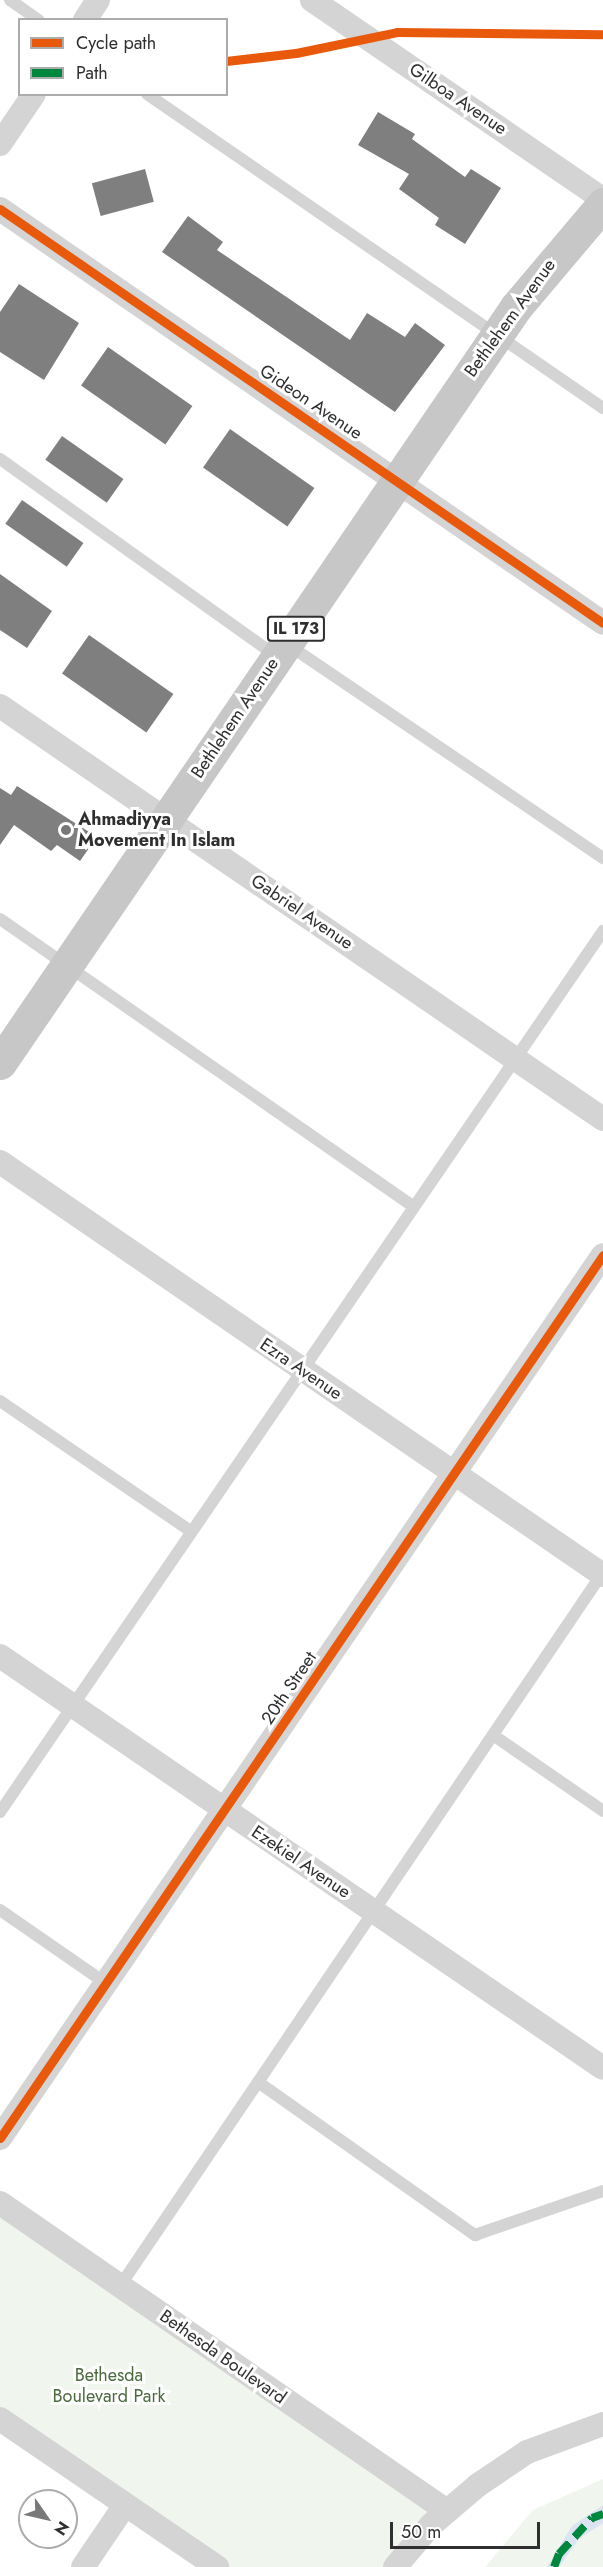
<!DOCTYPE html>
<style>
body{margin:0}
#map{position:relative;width:603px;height:2567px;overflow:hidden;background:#fff;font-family:Jost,sans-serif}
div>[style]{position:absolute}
.green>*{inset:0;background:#f0f5ed}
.water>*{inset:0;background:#dbe4f1}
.building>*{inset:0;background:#7f7f7f;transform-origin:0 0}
.lane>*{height:12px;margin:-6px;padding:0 6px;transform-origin:6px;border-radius:6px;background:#d4d4d4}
.street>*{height:24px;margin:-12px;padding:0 12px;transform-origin:12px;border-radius:12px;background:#d4d4d4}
.primary>*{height:33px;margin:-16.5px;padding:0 16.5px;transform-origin:16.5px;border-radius:16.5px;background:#c7c7c7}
.quiet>*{height:8px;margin-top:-4px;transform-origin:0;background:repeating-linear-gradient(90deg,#00873e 0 15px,transparent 0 23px)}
.cycleway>*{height:9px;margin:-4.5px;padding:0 4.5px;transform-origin:4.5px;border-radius:4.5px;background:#e8590c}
.dots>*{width:16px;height:16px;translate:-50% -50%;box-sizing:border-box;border:3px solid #fff;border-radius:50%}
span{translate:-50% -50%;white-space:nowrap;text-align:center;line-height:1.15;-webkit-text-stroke:6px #fff;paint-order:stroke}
.shield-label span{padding:2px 4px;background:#fff;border:2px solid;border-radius:4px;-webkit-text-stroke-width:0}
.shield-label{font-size:16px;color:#2f2f2f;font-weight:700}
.street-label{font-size:18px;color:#2f2f2f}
.poi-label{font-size:18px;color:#2f2f2f;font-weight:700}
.left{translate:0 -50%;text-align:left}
.park-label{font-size:18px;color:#4b6a3e}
.legend{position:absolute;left:18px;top:18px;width:210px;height:78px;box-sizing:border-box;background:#fff;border:2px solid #acacac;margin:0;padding:8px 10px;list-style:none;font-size:18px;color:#2f2f2f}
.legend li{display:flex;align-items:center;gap:12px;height:30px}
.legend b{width:30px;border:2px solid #acacac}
.north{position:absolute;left:18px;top:2489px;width:60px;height:60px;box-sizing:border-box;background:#fff;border:2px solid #acacac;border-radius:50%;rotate:124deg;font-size:16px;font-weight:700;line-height:24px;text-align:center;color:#2f2f2f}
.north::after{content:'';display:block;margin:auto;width:21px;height:27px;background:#787878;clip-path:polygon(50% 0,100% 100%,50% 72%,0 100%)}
.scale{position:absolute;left:390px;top:2522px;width:150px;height:27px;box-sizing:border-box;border:3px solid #2f2f2f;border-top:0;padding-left:8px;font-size:18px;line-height:21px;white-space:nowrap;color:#2f2f2f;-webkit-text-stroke:4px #fff;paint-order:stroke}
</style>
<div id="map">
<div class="green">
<i style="clip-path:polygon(0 2205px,447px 2511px,395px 2567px,217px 2567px,0 2420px)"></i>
<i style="clip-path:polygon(603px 2479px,603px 2567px,485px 2567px,533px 2510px)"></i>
</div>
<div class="water">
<i style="clip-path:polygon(603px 2505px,603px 2523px,579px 2539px,559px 2567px,547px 2567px,572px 2526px)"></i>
</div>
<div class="building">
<i style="clip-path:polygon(378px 112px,415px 134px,412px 139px,465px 177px,471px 169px,501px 188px,465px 244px,435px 225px,439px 218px,399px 189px,409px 174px,358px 145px)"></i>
<i style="left:145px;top:169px;width:34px;height:55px;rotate:75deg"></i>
<i style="clip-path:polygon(188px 216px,223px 242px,217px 250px,350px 340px,367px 313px,405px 337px,415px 323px,445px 345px,395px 412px,162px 252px)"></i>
<i style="clip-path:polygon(19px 284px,79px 323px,44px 380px,0 352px,0 312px)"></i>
<i style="left:108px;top:347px;width:103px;height:47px;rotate:35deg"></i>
<i style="left:230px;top:429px;width:103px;height:47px;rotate:35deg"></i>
<i style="left:62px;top:436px;width:75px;height:29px;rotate:35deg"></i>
<i style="left:22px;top:500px;width:75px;height:29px;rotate:35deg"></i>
<i style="clip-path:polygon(0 574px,52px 611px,27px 648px,0 630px)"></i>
<i style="left:89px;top:635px;width:103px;height:47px;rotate:35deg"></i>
<i style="clip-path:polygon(17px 786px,97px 837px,80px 861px,57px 845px,51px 851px,14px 825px,0 845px,0 788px,11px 795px)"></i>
</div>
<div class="lane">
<i style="left:10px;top:0;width:35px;rotate:35deg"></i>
<i style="left:147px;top:94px;width:554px;rotate:34.55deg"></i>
<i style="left:0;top:459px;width:339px;rotate:35.5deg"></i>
<i style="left:287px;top:644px;width:382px;rotate:34.1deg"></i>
<i style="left:0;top:919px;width:504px;rotate:34.82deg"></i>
<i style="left:0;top:1401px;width:232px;rotate:34.3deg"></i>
<i style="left:493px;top:1735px;width:134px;rotate:34.6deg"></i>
<i style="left:0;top:1812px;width:1068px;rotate:-55.61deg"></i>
<i style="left:0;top:1910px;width:130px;rotate:34.7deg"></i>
<i style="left:258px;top:2082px;width:266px;rotate:35.2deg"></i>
<i style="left:475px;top:2235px;width:135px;rotate:-19deg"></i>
<i style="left:120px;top:2286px;width:862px;rotate:-55.92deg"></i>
</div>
<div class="street">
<i style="left:312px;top:0;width:353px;rotate:34.4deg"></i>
<i style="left:85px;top:20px;width:24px;rotate:-57deg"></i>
<i style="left:0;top:144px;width:60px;rotate:-55.8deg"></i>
<i style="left:0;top:209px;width:731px;rotate:34.47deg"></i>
<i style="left:0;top:706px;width:731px;rotate:34.41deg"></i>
<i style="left:0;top:1162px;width:731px;rotate:34.41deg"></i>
<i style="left:0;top:1656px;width:730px;rotate:34.34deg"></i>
<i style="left:0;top:2138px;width:1069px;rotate:-55.67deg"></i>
<i style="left:0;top:2203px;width:543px;rotate:34.57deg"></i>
<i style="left:0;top:2419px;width:263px;rotate:34.3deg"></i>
<i style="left:83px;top:2567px;width:75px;rotate:-55.9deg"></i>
<i style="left:395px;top:2567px;width:55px;rotate:-49.4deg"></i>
<i style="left:431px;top:2525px;width:62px;rotate:-40.4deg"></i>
<i style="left:478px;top:2485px;width:59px;rotate:-34deg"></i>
<i style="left:527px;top:2452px;width:81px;rotate:-20.2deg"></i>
</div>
<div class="primary">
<i style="left:0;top:1063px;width:915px;rotate:-55.68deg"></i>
<i style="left:516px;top:307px;width:135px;rotate:-49.8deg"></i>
</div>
<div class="quiet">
<i style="left:554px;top:2567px;width:14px;rotate:-69deg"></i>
<i style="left:559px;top:2554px;width:49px;rotate:-47.5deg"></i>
<i style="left:592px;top:2518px;width:12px;rotate:-20deg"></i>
</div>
<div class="cycleway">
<i style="left:226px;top:61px;width:70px;rotate:-6.5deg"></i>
<i style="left:296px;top:53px;width:103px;rotate:-11.7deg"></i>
<i style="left:397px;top:32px;width:206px;rotate:0.6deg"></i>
<i style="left:0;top:209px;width:731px;rotate:34.47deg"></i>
<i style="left:0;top:2138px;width:1069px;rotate:-55.67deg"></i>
</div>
<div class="dots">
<i style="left:66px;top:830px;background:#787878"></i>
</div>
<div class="shield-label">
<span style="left:296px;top:629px">IL 173</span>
</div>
<div class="street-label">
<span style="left:458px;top:99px;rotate:34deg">Gilboa Avenue</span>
<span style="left:510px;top:318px;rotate:-54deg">Bethlehem Avenue</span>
<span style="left:311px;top:402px;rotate:34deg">Gideon Avenue</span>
<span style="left:235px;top:718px;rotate:-56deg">Bethlehem Avenue</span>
<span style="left:302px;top:912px;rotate:34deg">Gabriel Avenue</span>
<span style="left:301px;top:1369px;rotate:34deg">Ezra Avenue</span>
<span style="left:289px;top:1688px;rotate:-56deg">20th Street</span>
<span style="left:301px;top:1862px;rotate:34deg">Ezekiel Avenue</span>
<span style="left:223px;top:2357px;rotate:35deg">Bethesda Boulevard</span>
</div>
<div class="poi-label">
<span class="left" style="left:78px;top:830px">Ahmadiyya<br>Movement In Islam</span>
</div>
<div class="park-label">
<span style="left:109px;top:2386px">Bethesda<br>Boulevard Park</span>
</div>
<ul class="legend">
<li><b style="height:8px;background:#e8590c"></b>Cycle path</li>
<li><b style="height:8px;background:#00873e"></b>Path</li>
</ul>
<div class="north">N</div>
<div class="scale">50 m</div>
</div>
